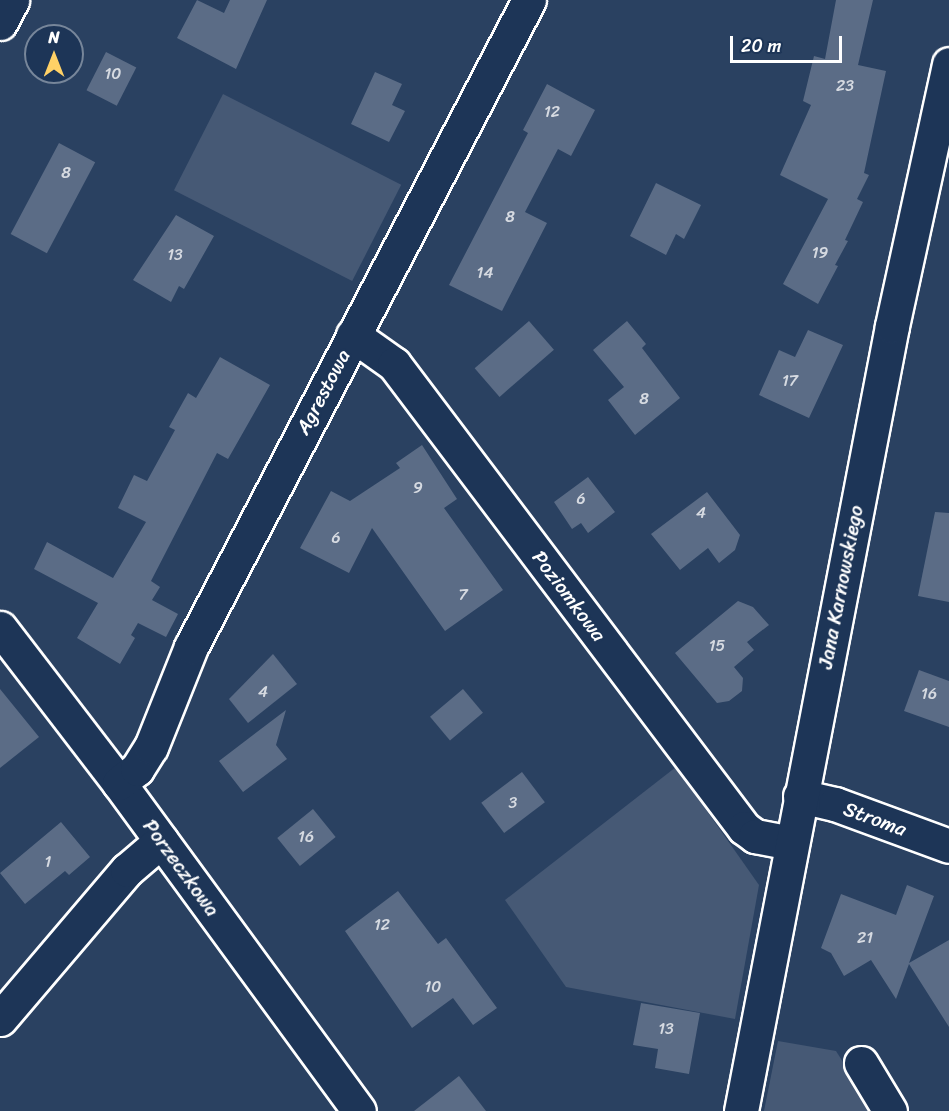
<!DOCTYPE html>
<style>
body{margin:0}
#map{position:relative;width:949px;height:1111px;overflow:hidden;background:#2a4161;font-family:Sriracha,sans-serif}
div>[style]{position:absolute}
.green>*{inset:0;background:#465975;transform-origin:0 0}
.building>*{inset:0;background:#5b6c86;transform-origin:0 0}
.roads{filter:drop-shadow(2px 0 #fff) drop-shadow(-2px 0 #fff) drop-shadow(0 2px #fff) drop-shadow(0 -2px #fff)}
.street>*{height:33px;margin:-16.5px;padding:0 16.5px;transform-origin:16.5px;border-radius:16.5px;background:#1d3557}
span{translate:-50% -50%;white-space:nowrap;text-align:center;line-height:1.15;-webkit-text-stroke:5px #1d3557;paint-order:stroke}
.number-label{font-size:16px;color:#d6dae1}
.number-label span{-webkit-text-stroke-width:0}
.street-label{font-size:20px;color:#fff}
.north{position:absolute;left:24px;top:24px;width:60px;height:60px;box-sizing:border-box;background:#1d3557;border:2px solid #77869a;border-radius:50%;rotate:0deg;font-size:16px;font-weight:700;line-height:24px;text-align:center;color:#fff}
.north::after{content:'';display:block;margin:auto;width:21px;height:27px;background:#ffd166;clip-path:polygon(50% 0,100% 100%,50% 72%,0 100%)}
.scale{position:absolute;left:730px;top:36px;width:112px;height:27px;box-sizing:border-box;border:3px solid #fff;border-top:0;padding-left:8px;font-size:18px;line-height:21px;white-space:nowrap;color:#fff;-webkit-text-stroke:4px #1d3557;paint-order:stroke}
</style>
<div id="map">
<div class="green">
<i style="left:223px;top:94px;width:200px;height:108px;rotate:27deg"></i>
<i style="clip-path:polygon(676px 767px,759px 885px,735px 1019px,566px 987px,505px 900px)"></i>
<i style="clip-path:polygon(778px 1041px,836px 1051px,874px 1111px,764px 1111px)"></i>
</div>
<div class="building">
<i style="clip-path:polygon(197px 0,224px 13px,230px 0,267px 0,236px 69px,177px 38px)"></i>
<i style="clip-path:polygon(836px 0,873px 0,858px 65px,886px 71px,864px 173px,869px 175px,857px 199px,863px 202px,845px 240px,848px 241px,835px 265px,838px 266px,818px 304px,783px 284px,828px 199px,780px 175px,811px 105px,803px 101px,814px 56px,825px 59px)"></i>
<i style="left:106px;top:52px;width:34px;height:43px;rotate:27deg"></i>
<i style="clip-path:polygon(375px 72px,402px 84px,392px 105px,405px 111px,389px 142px,351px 124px)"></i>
<i style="clip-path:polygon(547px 84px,595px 110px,571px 156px,558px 149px,525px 212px,547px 223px,502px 311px,449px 285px,528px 133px,523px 130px)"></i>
<i style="left:59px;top:143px;width:41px;height:103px;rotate:28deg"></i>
<i style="clip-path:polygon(656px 183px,701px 205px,684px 239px,676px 234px,666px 255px,630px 236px)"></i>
<i style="clip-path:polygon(176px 215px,214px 236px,184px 289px,179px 286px,171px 302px,133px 280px)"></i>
<i style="left:529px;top:321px;width:38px;height:72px;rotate:49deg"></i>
<i style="clip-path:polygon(627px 321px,646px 344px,642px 348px,680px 398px,635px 435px,608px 400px,624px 387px,593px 350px)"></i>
<i style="clip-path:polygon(808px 330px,843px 345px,809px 418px,759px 395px,779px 350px,795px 357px)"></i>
<i style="clip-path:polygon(220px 357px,270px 385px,228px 459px,217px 453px,151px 581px,160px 587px,152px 600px,178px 614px,166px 637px,138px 623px,131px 635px,135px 638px,120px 664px,77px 638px,98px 603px,34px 569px,47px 542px,113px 578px,146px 522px,118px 508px,134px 475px,147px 481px,175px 430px,169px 427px,188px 393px,196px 398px)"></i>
<i style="clip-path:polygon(422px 445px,457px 499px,444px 508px,503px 590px,445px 631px,372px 528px,349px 573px,300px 548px,331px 491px,350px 501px,400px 468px,396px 463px)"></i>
<i style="clip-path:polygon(588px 477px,615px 512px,588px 533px,581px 523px,572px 529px,554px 502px)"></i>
<i style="clip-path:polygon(707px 492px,740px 535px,735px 550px,719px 563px,708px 548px,680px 570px,651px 534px)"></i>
<i style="clip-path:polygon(935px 512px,949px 513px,949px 602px,918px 596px)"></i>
<i style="clip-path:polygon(738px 601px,753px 607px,769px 625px,747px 642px,754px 650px,734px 667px,743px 678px,742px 691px,729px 701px,717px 703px,675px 653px)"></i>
<i style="clip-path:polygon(273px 654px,297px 684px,248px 723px,229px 699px)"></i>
<i style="clip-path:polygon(919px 670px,949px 681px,949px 727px,904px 711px)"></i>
<i style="clip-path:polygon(0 689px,39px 737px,0 768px)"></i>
<i style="left:463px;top:689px;width:31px;height:43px;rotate:50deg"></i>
<i style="clip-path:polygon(286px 710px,276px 745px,287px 759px,243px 792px,219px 761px)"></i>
<i style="left:522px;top:772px;width:38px;height:51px;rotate:53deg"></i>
<i style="left:313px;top:809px;width:36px;height:46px;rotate:51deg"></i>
<i style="clip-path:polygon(61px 822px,90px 857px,69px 875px,65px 871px,25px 904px,0 873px)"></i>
<i style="clip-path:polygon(907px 885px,934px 896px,909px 963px,949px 940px,949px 1027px,909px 964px,896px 999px,871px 960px,844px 976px,831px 953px,821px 948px,841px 894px,896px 915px)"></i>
<i style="clip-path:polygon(398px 891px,438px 944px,446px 938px,497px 1008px,473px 1025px,453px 998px,412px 1028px,345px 931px)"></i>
<i style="clip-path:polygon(641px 1003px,700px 1013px,689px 1074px,655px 1068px,658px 1049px,633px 1045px)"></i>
<i style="clip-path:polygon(459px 1076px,486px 1111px,414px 1111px)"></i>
</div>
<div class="roads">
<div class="street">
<i style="left:0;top:23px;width:26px;rotate:-62deg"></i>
<i style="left:353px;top:335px;width:50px;rotate:35.3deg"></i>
<i style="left:394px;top:364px;width:581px;rotate:52.97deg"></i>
<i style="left:744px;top:828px;width:14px;rotate:36deg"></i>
<i style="left:755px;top:836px;width:37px;rotate:11deg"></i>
<i style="left:0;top:628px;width:195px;rotate:52.5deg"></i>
<i style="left:119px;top:783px;width:406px;rotate:53.8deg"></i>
<i style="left:119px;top:783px;width:23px;rotate:-38deg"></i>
<i style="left:137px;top:769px;width:26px;rotate:-58deg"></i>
<i style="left:151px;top:747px;width:108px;rotate:-68.2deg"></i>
<i style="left:191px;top:647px;width:730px;rotate:-62.42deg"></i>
<i style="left:800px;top:796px;width:36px;rotate:13deg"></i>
<i style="left:835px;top:804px;width:121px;rotate:20.2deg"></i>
<i style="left:0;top:1019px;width:196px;rotate:-49.6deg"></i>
<i style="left:127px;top:870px;width:45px;rotate:-40.5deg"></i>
<i style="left:861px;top:1063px;width:56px;rotate:58.9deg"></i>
<i style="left:741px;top:1111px;width:799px;rotate:-79.11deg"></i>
<i style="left:892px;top:326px;width:268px;rotate:-77.7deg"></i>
</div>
</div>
<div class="number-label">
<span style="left:113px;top:74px">10</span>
<span style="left:845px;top:86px">23</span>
<span style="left:552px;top:112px">12</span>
<span style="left:66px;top:173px">8</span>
<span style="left:510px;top:217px">8</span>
<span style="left:820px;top:253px">19</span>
<span style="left:175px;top:255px">13</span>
<span style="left:485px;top:273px">14</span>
<span style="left:790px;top:381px">17</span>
<span style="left:644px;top:399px">8</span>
<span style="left:418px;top:488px">9</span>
<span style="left:581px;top:499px">6</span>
<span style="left:701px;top:513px">4</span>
<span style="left:336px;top:538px">6</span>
<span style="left:463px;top:595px">7</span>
<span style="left:717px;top:646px">15</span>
<span style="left:263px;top:692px">4</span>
<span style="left:929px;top:694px">16</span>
<span style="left:513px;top:803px">3</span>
<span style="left:306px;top:837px">16</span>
<span style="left:48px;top:862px">1</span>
<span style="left:382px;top:925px">12</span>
<span style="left:865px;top:938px">21</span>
<span style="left:433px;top:987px">10</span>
<span style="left:666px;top:1029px">13</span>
</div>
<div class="street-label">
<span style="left:323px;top:392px;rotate:-62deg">Agrestowa</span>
<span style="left:841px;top:587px;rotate:-79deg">Jana Karnowskiego</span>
<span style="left:569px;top:596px;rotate:53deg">Poziomkowa</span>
<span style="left:875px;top:819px;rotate:20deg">Stroma</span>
<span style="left:181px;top:868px;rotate:54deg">Porzeczkowa</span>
</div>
<div class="north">N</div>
<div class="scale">20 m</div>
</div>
